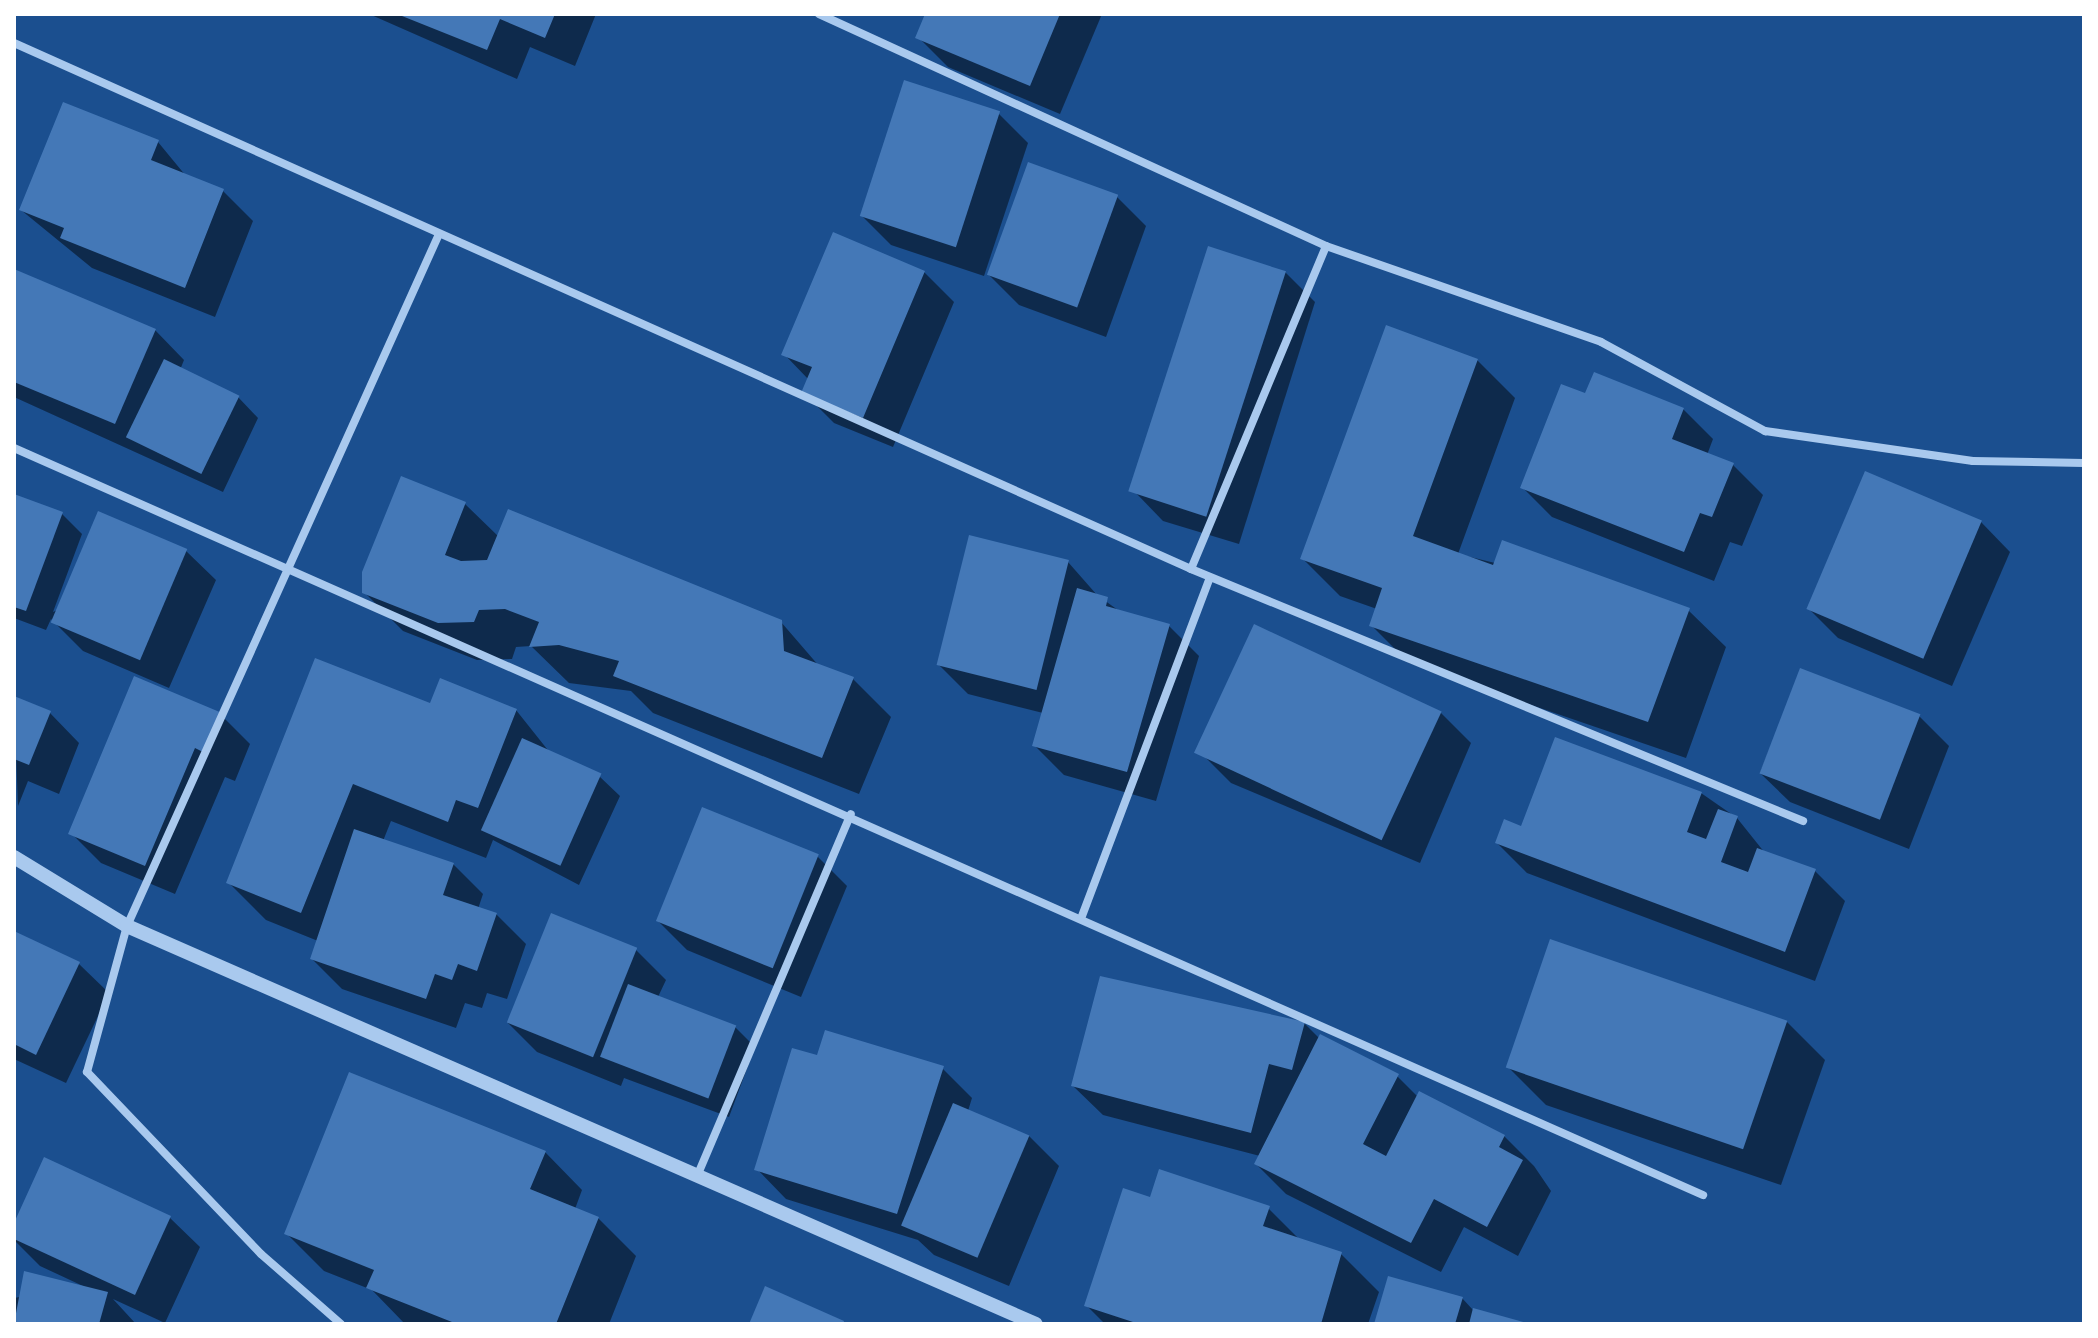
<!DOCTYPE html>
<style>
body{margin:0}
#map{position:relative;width:2098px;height:1338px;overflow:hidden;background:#1b4f8f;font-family:"Archivo Narrow",sans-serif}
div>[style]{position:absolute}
.shadow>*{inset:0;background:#0007}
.building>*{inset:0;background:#4478b7;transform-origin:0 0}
.minor>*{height:8px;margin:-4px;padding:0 4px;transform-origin:4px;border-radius:4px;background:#a9c9ee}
.tertiary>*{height:14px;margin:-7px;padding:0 7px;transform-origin:7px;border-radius:7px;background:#a9c9ee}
span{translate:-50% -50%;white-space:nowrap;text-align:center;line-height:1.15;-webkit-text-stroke:8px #1b4f8f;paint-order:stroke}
.frame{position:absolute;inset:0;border:16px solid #fff;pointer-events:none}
</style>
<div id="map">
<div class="shadow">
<i style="clip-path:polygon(369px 14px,596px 14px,575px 66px,530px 47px,517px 79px)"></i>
<i style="clip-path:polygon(928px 14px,1102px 14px,1060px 114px,948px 67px,918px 37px)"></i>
<i style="clip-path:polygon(999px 114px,1028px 143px,984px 276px,891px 245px,861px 215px)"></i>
<i style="clip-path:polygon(158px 142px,186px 176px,223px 191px,253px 221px,215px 317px,92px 268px,21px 210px)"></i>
<i style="clip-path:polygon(1117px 197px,1146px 226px,1106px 337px,1019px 305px,989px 275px)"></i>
<i style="clip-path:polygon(14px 271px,155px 330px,184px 360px,180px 370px,238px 397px,258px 418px,223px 492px,14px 397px)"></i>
<i style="clip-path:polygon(924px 272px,954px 302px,893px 447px,834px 423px,804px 393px,809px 380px,784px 354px)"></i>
<i style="clip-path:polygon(1285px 272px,1315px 302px,1239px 544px,1163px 521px,1134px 491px)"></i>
<i style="clip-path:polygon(1477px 360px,1515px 398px,1458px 554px,1688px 610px,1726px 647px,1686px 758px,1409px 663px,1371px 625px,1377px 609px,1340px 596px,1302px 558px)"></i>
<i style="clip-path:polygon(1586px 396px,1683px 409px,1713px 439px,1707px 455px,1733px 465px,1763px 495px,1742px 546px,1730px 542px,1714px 581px,1552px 517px,1522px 487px)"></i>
<i style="clip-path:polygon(14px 496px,62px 514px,82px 534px,53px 612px,186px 551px,216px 580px,169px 688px,83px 651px,51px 619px,46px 630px,14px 618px)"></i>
<i style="clip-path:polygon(465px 504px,499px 537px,781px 622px,819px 666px,853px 679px,891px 717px,859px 794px,653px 713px,631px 691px,569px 683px,531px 646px,516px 647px,512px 659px,477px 660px,403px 631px,364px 592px)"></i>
<i style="clip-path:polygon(1981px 522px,2010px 552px,1952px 686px,1838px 638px,1808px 608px)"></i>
<i style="clip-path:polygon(1068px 562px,1097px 595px,1122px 613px,1169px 626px,1199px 656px,1156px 801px,1064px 775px,1034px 745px,1043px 713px,968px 694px,938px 664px)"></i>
<i style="clip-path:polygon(1801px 670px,1919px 716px,1949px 746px,1909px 849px,1790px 802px,1760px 773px)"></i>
<i style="clip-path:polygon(14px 698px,50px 713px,79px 743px,59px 794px,28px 781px,18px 806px)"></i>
<i style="clip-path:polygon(431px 706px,516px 710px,551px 754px,599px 776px,620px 796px,579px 885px,493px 840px,486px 858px,391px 821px,383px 841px,453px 864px,483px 894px,478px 909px,496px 914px,526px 944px,507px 999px,487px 993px,482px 1008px,465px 1003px,456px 1028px,342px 989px,312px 959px,318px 941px,266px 920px,228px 882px)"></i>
<i style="clip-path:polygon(1441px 713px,1471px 743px,1420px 863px,1231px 783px,1201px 753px)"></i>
<i style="clip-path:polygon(220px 714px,250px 744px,235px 781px,225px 777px,175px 894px,101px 863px,71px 833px)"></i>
<i style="clip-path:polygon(1701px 793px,1737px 818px,1765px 853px,1815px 871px,1845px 901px,1815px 981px,1527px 873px,1497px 843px,1522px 828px)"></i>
<i style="clip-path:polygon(817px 856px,847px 886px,801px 997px,687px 950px,657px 920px)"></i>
<i style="clip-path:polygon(14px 933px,79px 964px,109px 993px,66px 1083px,14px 1059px)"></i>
<i style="clip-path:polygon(636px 950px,666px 980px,658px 997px,735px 1027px,755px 1047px,729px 1117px,624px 1078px,621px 1086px,537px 1052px,507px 1022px)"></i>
<i style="clip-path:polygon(1787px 1022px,1825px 1060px,1781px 1185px,1546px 1105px,1508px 1067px)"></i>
<i style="clip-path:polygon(1304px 1023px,1320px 1039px,1397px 1076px,1418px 1097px,1504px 1136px,1534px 1166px,1551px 1191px,1518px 1256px,1464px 1227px,1441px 1272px,1286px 1194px,1256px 1164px,1260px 1156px,1103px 1115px,1073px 1086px)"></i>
<i style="clip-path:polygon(818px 1058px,942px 1068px,972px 1098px,968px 1111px,1029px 1136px,1059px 1166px,1009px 1286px,934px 1255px,918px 1240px,786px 1199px,757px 1169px)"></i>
<i style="clip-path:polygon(545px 1152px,582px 1190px,575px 1209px,598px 1218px,636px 1256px,609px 1324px,405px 1324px,372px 1290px,324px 1271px,286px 1233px)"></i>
<i style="clip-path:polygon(45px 1160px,170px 1218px,200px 1247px,165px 1323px,113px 1299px,136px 1324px,14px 1324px,14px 1298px,83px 1286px,40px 1266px,14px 1240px)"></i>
<i style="clip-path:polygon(1151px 1199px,1268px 1208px,1301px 1241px,1341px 1254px,1379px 1292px,1368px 1324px,1105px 1324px,1086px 1305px)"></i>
<i style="clip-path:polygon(1462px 1298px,1473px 1310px,1523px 1324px,1376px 1324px)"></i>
</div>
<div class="building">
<i style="clip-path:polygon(397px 14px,555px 14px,545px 38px,500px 19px,487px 50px)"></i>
<i style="clip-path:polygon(925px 14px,1060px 14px,1030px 86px,915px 38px)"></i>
<i style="left:904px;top:80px;width:101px;height:143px;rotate:18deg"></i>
<i style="clip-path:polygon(63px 102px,159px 140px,151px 160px,224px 189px,185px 288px,60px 238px,64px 228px,19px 210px)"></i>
<i style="left:1028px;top:162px;width:96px;height:120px;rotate:20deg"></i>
<i style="clip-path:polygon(833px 232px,925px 271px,863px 418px,801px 393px,812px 367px,781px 355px)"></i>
<i style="left:1208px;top:246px;width:82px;height:258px;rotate:18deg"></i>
<i style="clip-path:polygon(14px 269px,156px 329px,115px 424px,14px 382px)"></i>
<i style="clip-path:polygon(1386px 325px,1478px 359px,1413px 536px,1493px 565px,1502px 540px,1690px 608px,1648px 722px,1369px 626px,1382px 588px,1300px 559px)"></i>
<i style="left:164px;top:359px;width:84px;height:87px;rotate:26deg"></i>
<i style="clip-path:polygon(1594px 372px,1684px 408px,1672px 439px,1734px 463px,1712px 517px,1700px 513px,1684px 552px,1520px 488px,1561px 384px,1585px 393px)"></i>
<i style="left:1865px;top:471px;width:127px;height:150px;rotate:23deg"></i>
<i style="clip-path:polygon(401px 476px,466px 502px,445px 555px,461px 561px,487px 560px,508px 509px,782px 620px,784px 651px,854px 677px,822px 758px,613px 676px,619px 661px,559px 645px,529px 647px,539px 622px,505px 609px,479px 610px,474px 622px,438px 623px,362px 593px,362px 572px)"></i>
<i style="clip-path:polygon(14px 494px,63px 512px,26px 611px,14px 607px)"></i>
<i style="left:98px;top:511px;width:97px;height:121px;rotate:23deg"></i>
<i style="left:969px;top:535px;width:103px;height:134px;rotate:14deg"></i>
<i style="clip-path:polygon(1077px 588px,1108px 597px,1106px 606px,1170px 624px,1127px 772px,1032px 746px)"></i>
<i style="left:1254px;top:624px;width:207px;height:142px;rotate:25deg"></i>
<i style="clip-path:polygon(315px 658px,430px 703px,440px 678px,517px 709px,478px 808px,456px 800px,448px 822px,353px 784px,301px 913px,226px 883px)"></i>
<i style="left:1800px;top:668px;width:129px;height:113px;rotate:21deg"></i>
<i style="clip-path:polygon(134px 676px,222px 713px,205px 753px,195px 748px,145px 866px,68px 834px)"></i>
<i style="clip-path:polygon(14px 696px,51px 711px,29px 765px,14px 759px)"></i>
<i style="clip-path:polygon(1555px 737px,1702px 792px,1687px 832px,1706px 839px,1718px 809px,1738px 816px,1721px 862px,1748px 872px,1757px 848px,1816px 869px,1785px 952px,1495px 843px,1504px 819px,1521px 826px)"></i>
<i style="left:522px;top:738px;width:87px;height:101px;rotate:24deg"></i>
<i style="left:702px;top:807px;width:126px;height:123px;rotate:22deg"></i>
<i style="clip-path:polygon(354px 829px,454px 863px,443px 895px,497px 913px,477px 971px,458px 964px,452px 980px,435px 974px,426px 999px,310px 959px)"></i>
<i style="left:551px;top:913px;width:93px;height:118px;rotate:22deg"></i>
<i style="clip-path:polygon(14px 931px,80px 962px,36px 1055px,14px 1044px)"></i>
<i style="left:1550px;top:939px;width:251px;height:136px;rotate:19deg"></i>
<i style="clip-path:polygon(1100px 976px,1305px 1022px,1292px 1070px,1269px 1064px,1251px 1133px,1071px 1086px)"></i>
<i style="left:628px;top:984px;width:116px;height:78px;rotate:21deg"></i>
<i style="clip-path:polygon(825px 1030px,944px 1066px,897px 1214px,754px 1170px,792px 1048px,817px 1055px)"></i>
<i style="clip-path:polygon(1320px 1034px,1399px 1074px,1363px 1144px,1386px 1156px,1419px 1091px,1505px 1135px,1499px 1147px,1523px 1160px,1487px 1227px,1434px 1199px,1411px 1243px,1254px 1164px)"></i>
<i style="clip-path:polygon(349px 1072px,546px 1151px,530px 1189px,599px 1217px,556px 1324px,457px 1324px,366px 1288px,374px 1270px,284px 1234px)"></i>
<i style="left:953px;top:1103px;width:83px;height:133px;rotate:23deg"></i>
<i style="clip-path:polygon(44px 1157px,171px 1216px,135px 1295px,14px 1239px,14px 1223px)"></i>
<i style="clip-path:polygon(1159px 1169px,1270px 1206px,1263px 1226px,1342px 1252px,1321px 1324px,1139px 1324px,1084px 1306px,1123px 1188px,1150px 1197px)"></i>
<i style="clip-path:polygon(24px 1271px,108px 1292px,99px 1324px,14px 1324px)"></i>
<i style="clip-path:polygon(1388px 1276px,1463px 1297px,1455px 1324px,1374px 1324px)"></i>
<i style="clip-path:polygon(765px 1286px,844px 1321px,843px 1324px,749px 1324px)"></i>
<i style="clip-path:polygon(1473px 1308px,1527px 1323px,1527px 1324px,1469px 1324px)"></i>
</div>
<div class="minor">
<i style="left:819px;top:14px;width:558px;rotate:24.59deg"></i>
<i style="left:1326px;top:246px;width:291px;rotate:19.2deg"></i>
<i style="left:1601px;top:342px;width:187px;rotate:28.5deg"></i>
<i style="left:1765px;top:431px;width:210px;rotate:8.2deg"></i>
<i style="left:1973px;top:461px;width:111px;rotate:1deg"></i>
<i style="left:14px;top:43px;width:1289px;rotate:24.08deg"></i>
<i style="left:1191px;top:569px;width:662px;rotate:22.38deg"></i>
<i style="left:14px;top:448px;width:1847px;rotate:23.86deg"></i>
<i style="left:1191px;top:569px;width:350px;rotate:-67.3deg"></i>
<i style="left:1082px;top:916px;width:362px;rotate:-69.3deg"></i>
<i style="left:698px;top:1174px;width:391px;rotate:-67deg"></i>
<i style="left:341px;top:1324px;width:106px;rotate:-138.8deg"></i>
<i style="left:261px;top:1254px;width:252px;rotate:-133.7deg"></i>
<i style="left:87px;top:1072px;width:151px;rotate:-74.7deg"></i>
<i style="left:127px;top:926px;width:759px;rotate:-65.73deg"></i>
</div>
<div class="tertiary">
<i style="left:14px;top:857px;width:132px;rotate:31.4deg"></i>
<i style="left:127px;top:926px;width:992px;rotate:23.65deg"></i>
</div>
<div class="frame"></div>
</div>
